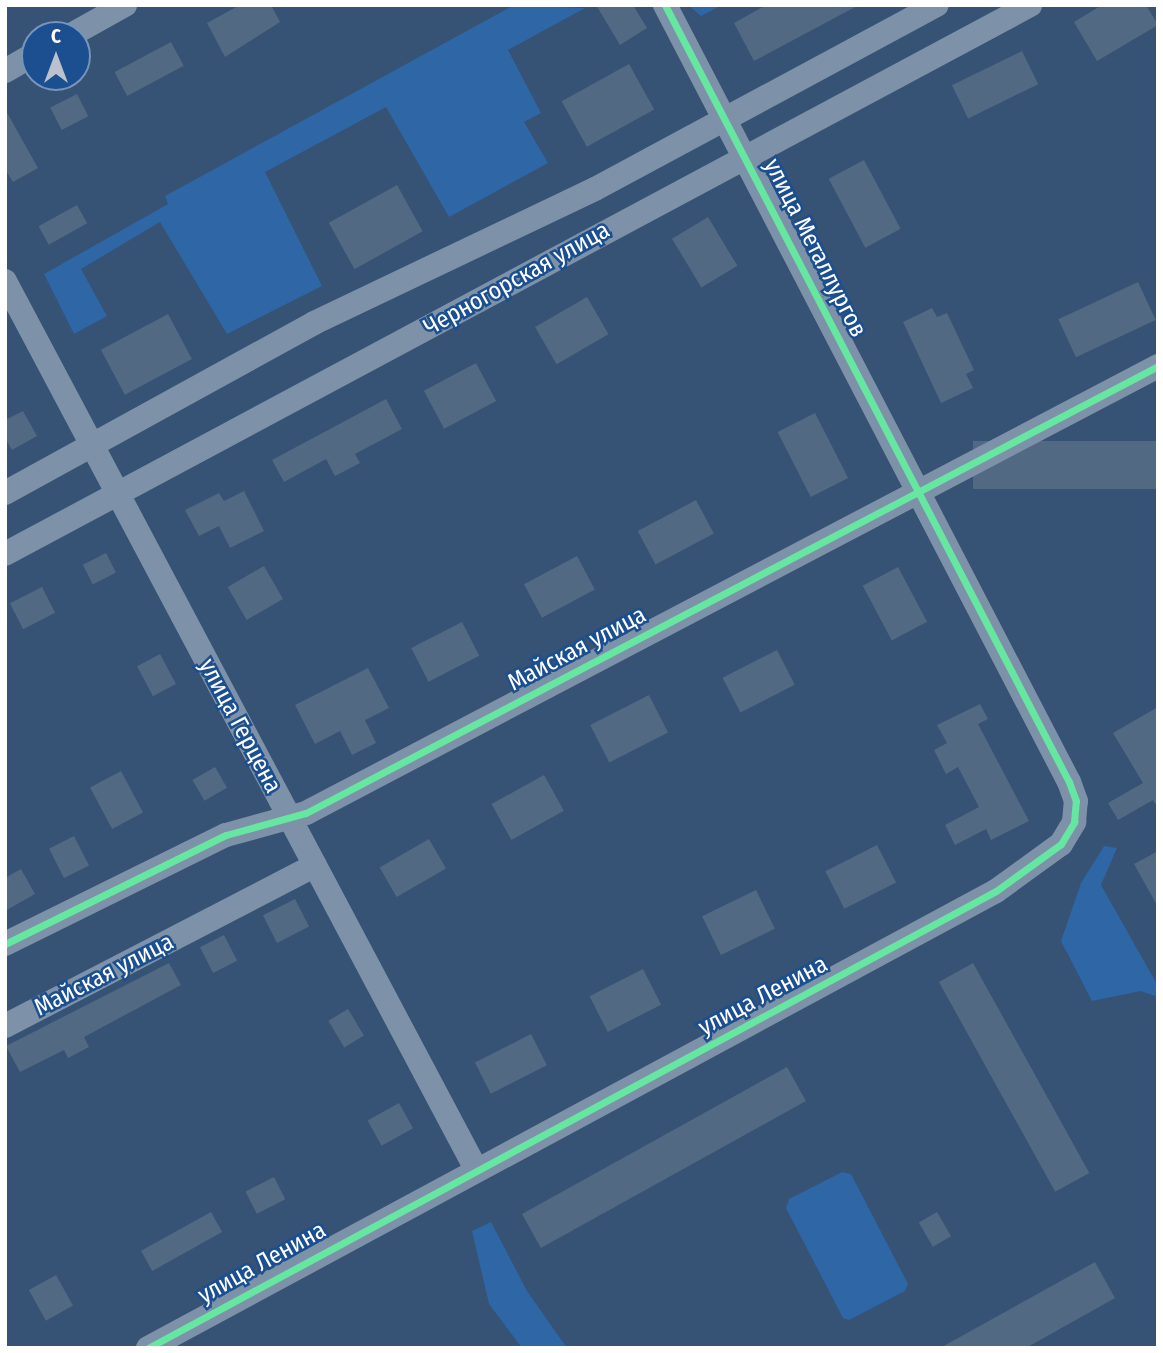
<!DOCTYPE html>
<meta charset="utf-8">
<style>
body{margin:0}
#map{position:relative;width:1163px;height:1353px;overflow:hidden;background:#365274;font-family:"Fira Sans Condensed",sans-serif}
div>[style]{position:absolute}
.green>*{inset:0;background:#2f66a5}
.building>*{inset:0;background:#526984;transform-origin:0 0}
.minor>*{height:24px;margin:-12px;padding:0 12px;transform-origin:12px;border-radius:12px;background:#7d92a8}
.cycleway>*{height:7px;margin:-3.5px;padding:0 3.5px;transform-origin:3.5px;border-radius:3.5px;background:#66e7a1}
span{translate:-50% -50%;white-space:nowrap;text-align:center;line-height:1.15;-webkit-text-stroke:5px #1b4f8f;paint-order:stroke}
.street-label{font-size:24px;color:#fff}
.frame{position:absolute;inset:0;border:7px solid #fff;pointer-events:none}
.north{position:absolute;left:21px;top:21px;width:70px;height:70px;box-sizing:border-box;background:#1b4f8f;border:2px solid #7695bc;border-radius:50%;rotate:0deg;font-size:19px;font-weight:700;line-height:28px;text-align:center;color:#fff}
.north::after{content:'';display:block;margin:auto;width:24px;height:32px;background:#b9c2ce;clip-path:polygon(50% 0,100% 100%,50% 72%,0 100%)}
</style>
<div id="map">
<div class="green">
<i style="clip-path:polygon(514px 5px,585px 8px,508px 50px,541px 113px,524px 122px,548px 163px,449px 217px,386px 107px,265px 172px,322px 286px,227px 334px,160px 222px,81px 269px,107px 316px,74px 334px,44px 274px,168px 204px,165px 196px)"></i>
<i style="clip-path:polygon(688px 5px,722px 5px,701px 16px)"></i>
<i style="clip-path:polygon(1104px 846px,1117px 848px,1101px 885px,1158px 986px,1158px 997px,1141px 991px,1092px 1001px,1061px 941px,1081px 883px)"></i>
<i style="clip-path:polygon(842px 1172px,851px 1174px,908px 1284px,905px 1291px,849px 1320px,843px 1318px,786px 1208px,789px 1199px)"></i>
<i style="clip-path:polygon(491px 1222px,527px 1291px,567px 1348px,522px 1348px,489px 1304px,472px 1231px)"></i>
</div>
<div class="building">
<i style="clip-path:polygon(240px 5px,271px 5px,280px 22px,225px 57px,207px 23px)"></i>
<i style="clip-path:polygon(596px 5px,633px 5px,647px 28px,620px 45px)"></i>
<i style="clip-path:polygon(766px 5px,859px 5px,754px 61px,734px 23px)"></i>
<i style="clip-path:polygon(1102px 5px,1146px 5px,1158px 25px,1097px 61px,1074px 22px)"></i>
<i style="left:171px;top:42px;width:27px;height:64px;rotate:62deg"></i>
<i style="left:1022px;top:51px;width:37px;height:78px;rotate:64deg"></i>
<i style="left:629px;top:64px;width:52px;height:77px;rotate:61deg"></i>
<i style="left:77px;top:94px;width:25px;height:30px;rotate:63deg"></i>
<i style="clip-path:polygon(5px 109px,38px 168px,13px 182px,5px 169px)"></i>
<i style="left:864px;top:160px;width:78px;height:40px;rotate:62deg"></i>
<i style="left:397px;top:185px;width:53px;height:78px;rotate:61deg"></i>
<i style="left:77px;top:205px;width:21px;height:44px;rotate:61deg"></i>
<i style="left:708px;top:217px;width:57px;height:42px;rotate:59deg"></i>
<i style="left:1138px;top:282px;width:42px;height:88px;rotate:65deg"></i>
<i style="left:587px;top:297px;width:43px;height:60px;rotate:60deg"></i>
<i style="clip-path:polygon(932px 308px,937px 317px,947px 313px,974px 370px,966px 374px,973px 388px,941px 403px,903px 322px)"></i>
<i style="left:168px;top:314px;width:51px;height:76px;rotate:62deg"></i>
<i style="left:476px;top:363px;width:43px;height:59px;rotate:62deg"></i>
<i style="clip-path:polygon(386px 399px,402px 429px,355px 454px,360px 463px,335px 476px,326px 459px,284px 482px,272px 460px)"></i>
<i style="clip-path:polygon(23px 411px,37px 436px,12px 450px,5px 438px,5px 420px)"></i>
<i style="left:815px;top:413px;width:73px;height:42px;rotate:63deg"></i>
<i style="left:1158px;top:441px;width:48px;height:185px;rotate:90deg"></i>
<i style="clip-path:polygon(244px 491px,264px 531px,230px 548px,219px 526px,199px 536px,185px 510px,219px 493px,224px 501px)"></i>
<i style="left:696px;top:500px;width:38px;height:66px;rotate:62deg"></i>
<i style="left:106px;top:553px;width:22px;height:26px;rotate:63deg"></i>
<i style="left:577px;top:556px;width:38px;height:60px;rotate:62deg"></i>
<i style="left:264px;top:566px;width:38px;height:42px;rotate:60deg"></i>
<i style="left:898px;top:567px;width:62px;height:40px;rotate:62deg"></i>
<i style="left:42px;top:587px;width:29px;height:36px;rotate:63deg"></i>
<i style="left:462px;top:622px;width:38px;height:57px;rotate:63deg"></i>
<i style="left:777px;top:650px;width:39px;height:61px;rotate:63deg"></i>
<i style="left:160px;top:654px;width:34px;height:26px;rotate:62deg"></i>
<i style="clip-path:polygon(368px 668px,389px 708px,365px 720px,376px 743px,352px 755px,340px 731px,315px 744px,295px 705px)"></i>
<i style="left:649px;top:695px;width:42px;height:66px;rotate:63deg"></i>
<i style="clip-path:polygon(980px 704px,988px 719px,978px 724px,1029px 821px,991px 840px,986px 829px,955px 845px,945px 825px,979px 807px,958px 767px,946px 774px,934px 750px,947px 743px,937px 725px)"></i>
<i style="clip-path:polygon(1158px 707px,1158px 808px,1153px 800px,1118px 820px,1108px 803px,1143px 783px,1113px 733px)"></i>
<i style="left:215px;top:767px;width:24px;height:26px;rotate:60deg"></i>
<i style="left:121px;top:771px;width:47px;height:35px;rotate:62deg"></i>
<i style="left:544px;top:775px;width:41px;height:60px;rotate:61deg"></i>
<i style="left:74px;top:836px;width:33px;height:28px;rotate:63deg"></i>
<i style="left:429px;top:839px;width:34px;height:57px;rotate:60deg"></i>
<i style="left:877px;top:845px;width:42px;height:58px;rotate:63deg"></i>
<i style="clip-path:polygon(1158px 851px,1158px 907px,1134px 864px)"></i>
<i style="clip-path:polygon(21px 869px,35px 894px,5px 911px,5px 878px)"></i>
<i style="left:756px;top:890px;width:43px;height:60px;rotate:64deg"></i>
<i style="left:295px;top:899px;width:31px;height:36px;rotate:63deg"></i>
<i style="left:224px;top:935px;width:29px;height:27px;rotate:63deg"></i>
<i style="clip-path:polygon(169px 963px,181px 985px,84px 1037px,89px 1047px,68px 1058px,64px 1050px,20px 1072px,6px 1046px)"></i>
<i style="left:973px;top:963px;width:240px;height:39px;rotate:61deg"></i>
<i style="left:643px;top:969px;width:40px;height:60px;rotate:63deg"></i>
<i style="left:348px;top:1009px;width:31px;height:23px;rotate:59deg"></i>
<i style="left:531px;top:1034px;width:35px;height:63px;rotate:63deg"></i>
<i style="left:787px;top:1067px;width:39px;height:303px;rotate:61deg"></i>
<i style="left:399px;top:1103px;width:29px;height:36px;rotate:61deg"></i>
<i style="left:274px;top:1177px;width:25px;height:32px;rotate:63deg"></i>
<i style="left:211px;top:1212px;width:23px;height:80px;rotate:61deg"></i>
<i style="left:937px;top:1212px;width:28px;height:21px;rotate:60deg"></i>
<i style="clip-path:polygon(1095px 1262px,1115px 1298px,1026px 1348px,940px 1348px)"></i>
<i style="left:56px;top:1275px;width:35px;height:31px;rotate:61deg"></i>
</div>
<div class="minor">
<i style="left:71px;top:35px;width:62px;rotate:-29.1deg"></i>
<i style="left:5px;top:71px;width:34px;rotate:-30deg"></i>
<i style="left:5px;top:281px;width:1005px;rotate:62.06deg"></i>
<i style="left:5px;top:493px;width:353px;rotate:-28.8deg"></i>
<i style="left:314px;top:323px;width:311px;rotate:-25.5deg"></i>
<i style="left:595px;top:189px;width:388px;rotate:-28.3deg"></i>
<i style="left:5px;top:554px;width:1163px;rotate:-28.17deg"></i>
<i style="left:5px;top:944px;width:246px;rotate:-26.3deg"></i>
<i style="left:226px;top:835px;width:83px;rotate:-15.4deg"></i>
<i style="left:306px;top:813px;width:962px;rotate:-27.68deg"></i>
<i style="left:5px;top:1026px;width:349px;rotate:-27.4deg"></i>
<i style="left:148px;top:1348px;width:963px;rotate:-28.32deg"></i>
<i style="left:996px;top:891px;width:80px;rotate:-35.9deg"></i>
<i style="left:1061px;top:844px;width:26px;rotate:-59deg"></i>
<i style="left:1074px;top:822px;width:21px;rotate:-85deg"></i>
<i style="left:1076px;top:801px;width:20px;rotate:-110deg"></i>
<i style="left:1069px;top:782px;width:876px;rotate:-117.47deg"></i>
</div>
<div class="cycleway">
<i style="left:5px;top:944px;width:246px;rotate:-26.3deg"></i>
<i style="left:226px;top:835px;width:83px;rotate:-15.4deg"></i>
<i style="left:306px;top:813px;width:962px;rotate:-27.68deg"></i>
<i style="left:148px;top:1348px;width:963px;rotate:-28.32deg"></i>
<i style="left:996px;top:891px;width:80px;rotate:-35.9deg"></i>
<i style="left:1061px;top:844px;width:26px;rotate:-59deg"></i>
<i style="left:1074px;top:822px;width:21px;rotate:-85deg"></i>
<i style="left:1076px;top:801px;width:20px;rotate:-110deg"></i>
<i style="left:1069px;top:782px;width:876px;rotate:-117.47deg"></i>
</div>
<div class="street-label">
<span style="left:815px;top:248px;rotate:63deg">улица Металлургов</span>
<span style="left:517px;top:279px;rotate:-29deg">Черногорская улица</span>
<span style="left:577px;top:649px;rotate:-28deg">Майская улица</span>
<span style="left:240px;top:726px;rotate:62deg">улица Герцена</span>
<span style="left:104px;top:975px;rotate:-27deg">Майская улица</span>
<span style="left:763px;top:996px;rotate:-28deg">улица Ленина</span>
<span style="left:262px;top:1263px;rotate:-29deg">улица Ленина</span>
</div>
<div class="frame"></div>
<div class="north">С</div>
</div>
